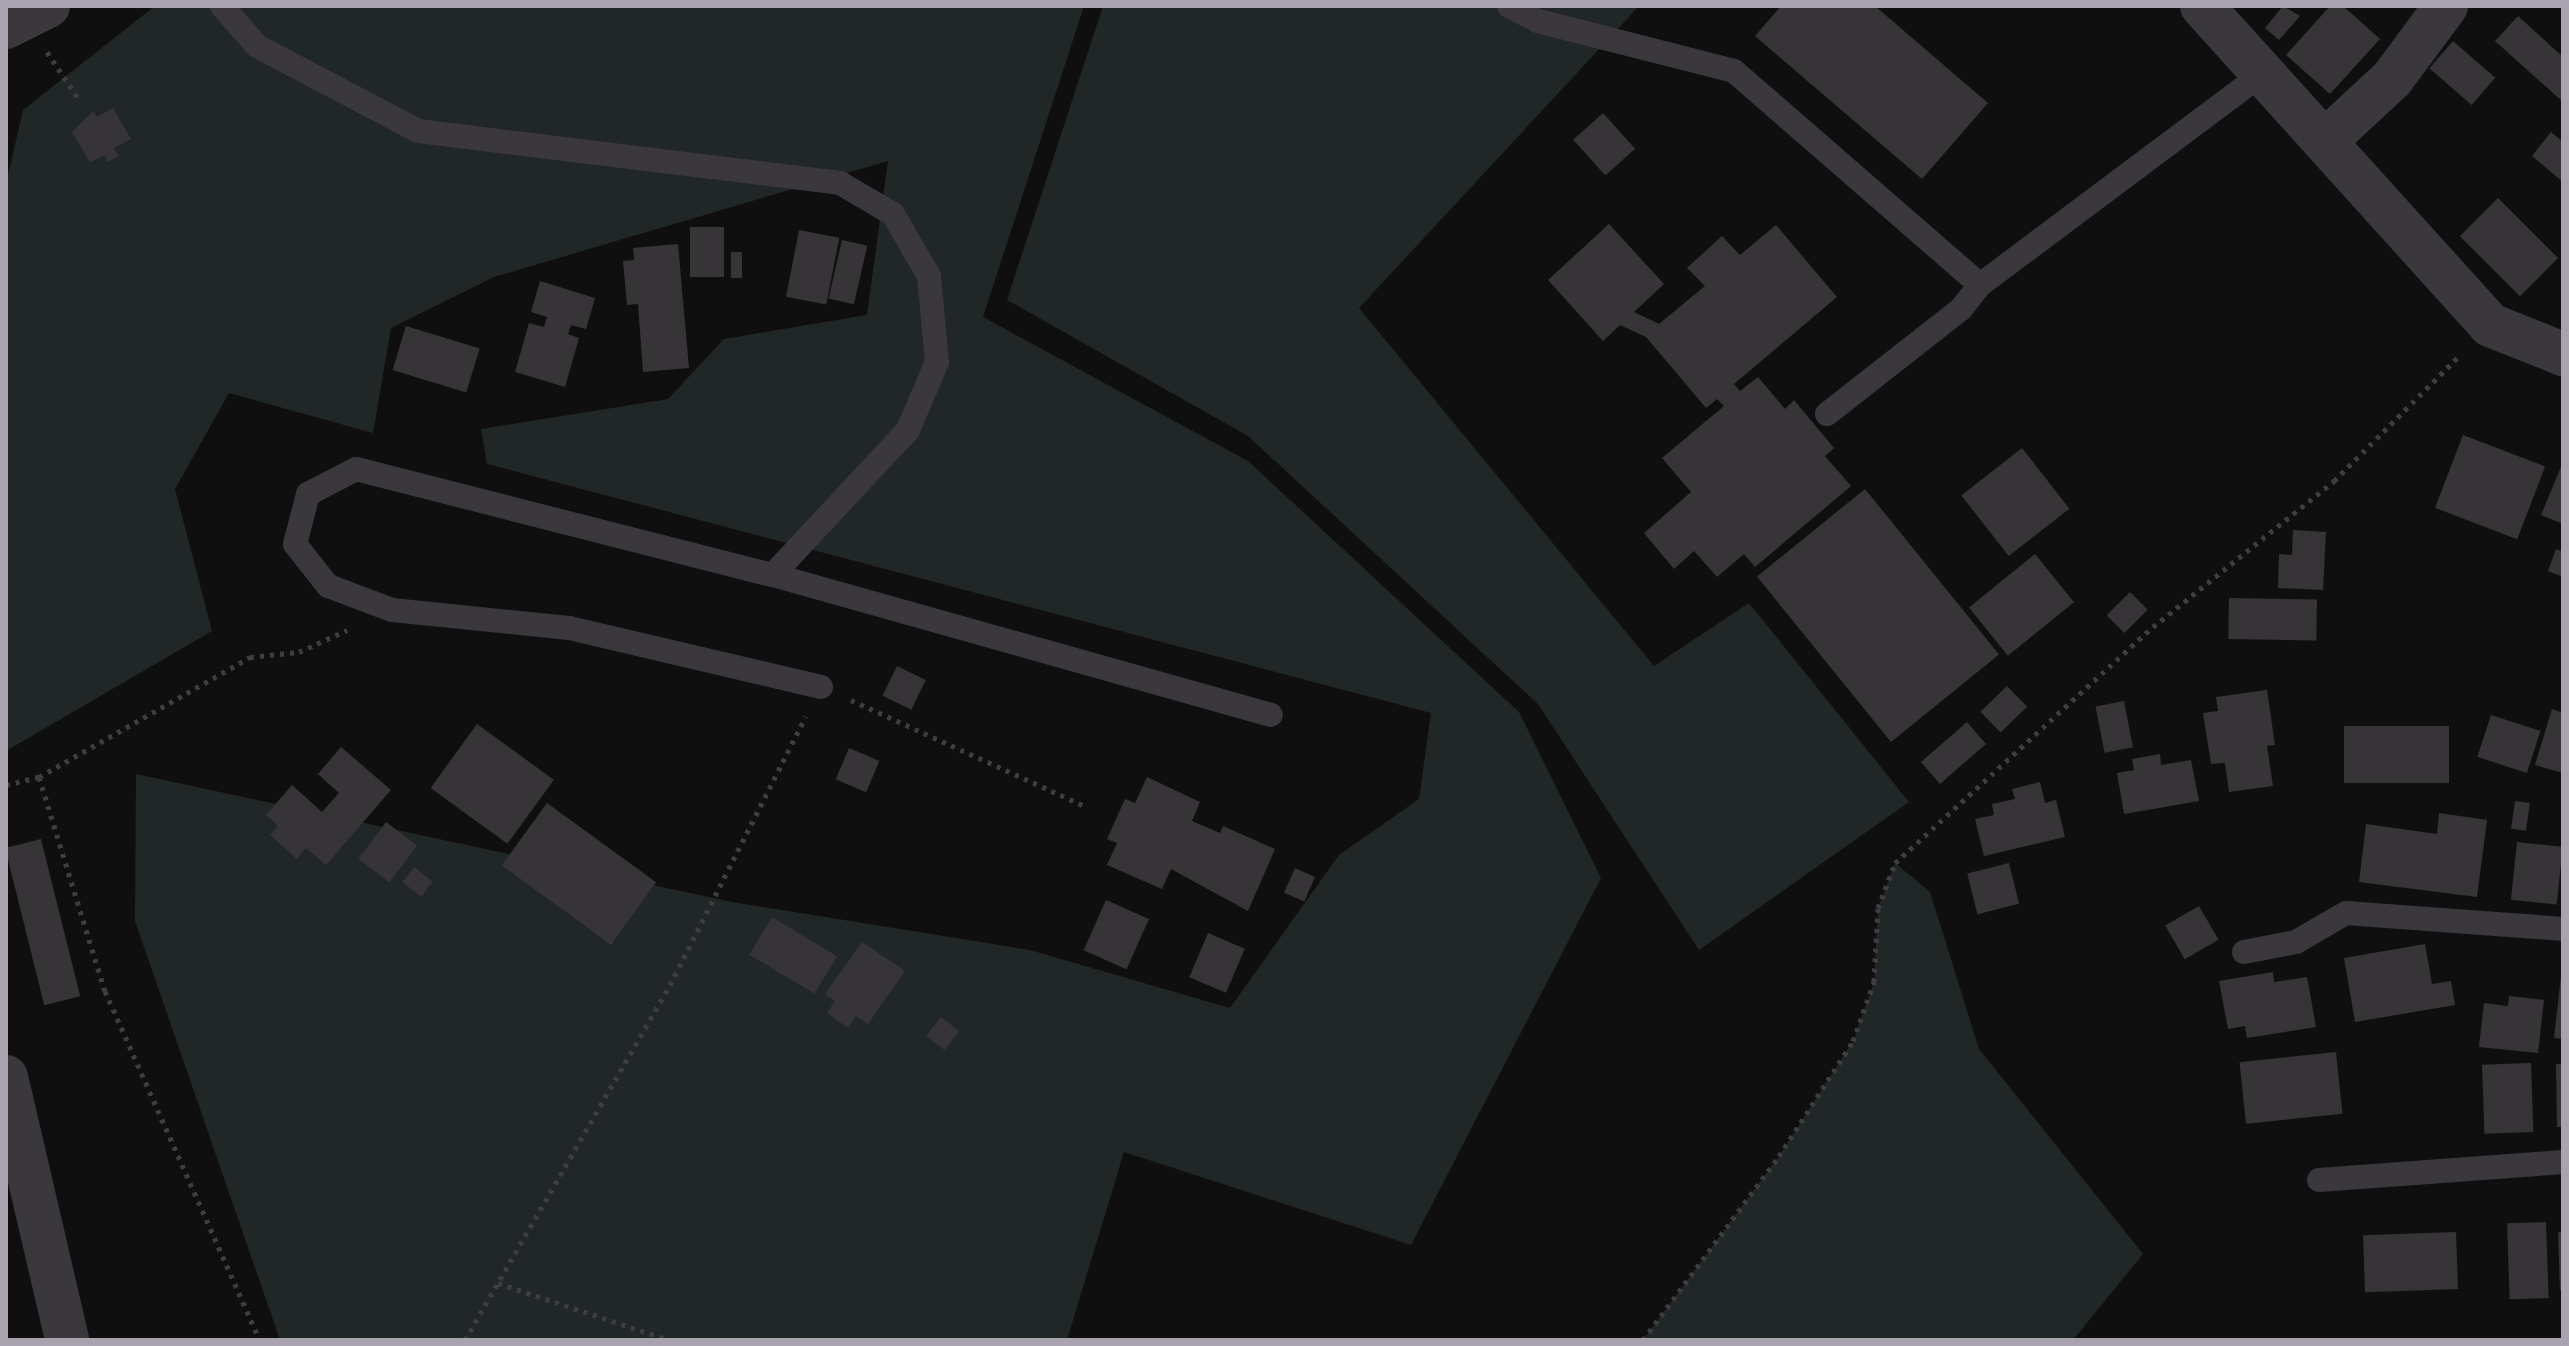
<!DOCTYPE html>
<style>
body{margin:0}
#map{position:relative;width:2569px;height:1346px;overflow:hidden;background:#100f10;font-family:"Noto Sans",sans-serif}
div>[style]{position:absolute}
.green>*{inset:0;background:#202726}
.building>*{inset:0;background:#373437;transform-origin:0 0}
.path>*{height:5px;margin-top:-2.5px;transform-origin:0;background:repeating-linear-gradient(90deg,#403d42 0 4px,transparent 0 10px)}
.service>*{height:24px;margin:-12px;padding:0 12px;transform-origin:12px;border-radius:12px;background:#3a383c}
.minor>*{height:44px;margin:-22px;padding:0 22px;transform-origin:22px;border-radius:22px;background:#3a383c}
.tertiary>*{height:44px;margin:-22px;padding:0 22px;transform-origin:22px;border-radius:22px;background:#3a383c}
span{translate:-50% -50%;white-space:nowrap;text-align:center;line-height:1.15;-webkit-text-stroke:6px #0b0a0b;paint-order:stroke}
.frame{position:absolute;inset:0;border:8px solid #a9a2af;pointer-events:none}
</style>
<div id="map">
<div class="green">
<i style="clip-path:polygon(155px 6px,1084px 6px,983px 317px,1248px 461px,1519px 712px,1601px 878px,1411px 1245px,1124px 1152px,1067px 1340px,280px 1340px,135px 921px,136px 774px,732px 902px,1030px 950px,1230px 1008px,1339px 855px,1419px 799px,1431px 713px,487px 464px,481px 429px,668px 399px,724px 339px,867px 315px,888px 161px,494px 277px,391px 328px,373px 433px,229px 393px,175px 489px,212px 631px,6px 751px,6px 184px,23px 110px)"></i>
<i style="clip-path:polygon(1103px 6px,1639px 6px,1359px 308px,1654px 666px,1749px 603px,1909px 802px,1699px 950px,1538px 704px,1248px 436px,1007px 300px)"></i>
<i style="clip-path:polygon(1895px 863px,1930px 892px,1979px 1049px,2143px 1254px,2073px 1340px,1643px 1340px,1779px 1156px,1853px 1041px,1874px 982px,1878px 908px)"></i>
</div>
<div class="building">
<i style="clip-path:polygon(1781px 6px,1875px 6px,1988px 103px,1922px 179px,1755px 36px)"></i>
<i style="clip-path:polygon(2283px 6px,2300px 16px,2279px 40px,2265px 28px)"></i>
<i style="clip-path:polygon(2330px 6px,2343px 6px,2380px 39px,2330px 94px,2286px 55px)"></i>
<i style="clip-path:polygon(2518px 16px,2563px 57px,2563px 102px,2495px 41px)"></i>
<i style="left:2453px;top:41px;width:56px;height:36px;rotate:41deg"></i>
<i style="clip-path:polygon(113px 108px,131px 139px,114px 148px,119px 156px,108px 162px,104px 155px,90px 162px,72px 132px,93px 111px,97px 117px)"></i>
<i style="left:1603px;top:113px;width:48px;height:40px;rotate:48deg"></i>
<i style="clip-path:polygon(2551px 132px,2563px 142px,2563px 182px,2532px 156px)"></i>
<i style="left:2498px;top:198px;width:85px;height:54px;rotate:45deg"></i>
<i style="clip-path:polygon(1609px 224px,1664px 284px,1634px 312px,1659px 324px,1705px 286px,1687px 268px,1722px 236px,1740px 255px,1776px 225px,1837px 297px,1734px 384px,1740px 391px,1758px 377px,1785px 409px,1794px 400px,1834px 448px,1825px 456px,1851px 486px,1755px 567px,1744px 554px,1717px 577px,1694px 551px,1674px 569px,1644px 533px,1691px 492px,1662px 458px,1724px 406px,1717px 399px,1706px 408px,1646px 337px,1620px 325px,1603px 341px,1548px 280px)"></i>
<i style="left:724px;top:227px;width:50px;height:34px;rotate:90deg"></i>
<i style="left:799px;top:230px;width:41px;height:68px;rotate:11deg"></i>
<i style="left:842px;top:240px;width:26px;height:60px;rotate:13deg"></i>
<i style="clip-path:polygon(678px 244px,689px 368px,643px 372px,638px 304px,627px 305px,623px 261px,634px 260px,633px 248px)"></i>
<i style="left:742px;top:252px;width:26px;height:11px;rotate:90deg"></i>
<i style="clip-path:polygon(540px 281px,595px 298px,586px 329px,571px 325px,568px 334px,579px 338px,565px 387px,515px 372px,529px 323px,544px 327px,547px 317px,531px 312px)"></i>
<i style="left:406px;top:326px;width:77px;height:46px;rotate:17deg"></i>
<i style="left:2463px;top:435px;width:88px;height:78px;rotate:21deg"></i>
<i style="left:2022px;top:448px;width:77px;height:77px;rotate:52deg"></i>
<i style="clip-path:polygon(2563px 462px,2563px 524px,2541px 515px)"></i>
<i style="left:1865px;top:489px;width:213px;height:139px;rotate:51deg"></i>
<i style="clip-path:polygon(2293px 530px,2326px 532px,2323px 590px,2278px 588px,2279px 554px,2292px 555px)"></i>
<i style="clip-path:polygon(2556px 549px,2563px 552px,2563px 577px,2548px 571px)"></i>
<i style="left:2035px;top:554px;width:62px;height:85px;rotate:51deg"></i>
<i style="left:2130px;top:592px;width:25px;height:33px;rotate:45deg"></i>
<i style="left:2229px;top:598px;width:88px;height:41px;rotate:1deg"></i>
<i style="left:897px;top:666px;width:32px;height:33px;rotate:26deg"></i>
<i style="left:2007px;top:686px;width:29px;height:37px;rotate:46deg"></i>
<i style="clip-path:polygon(2267px 690px,2275px 745px,2267px 746px,2273px 786px,2229px 792px,2225px 763px,2211px 764px,2203px 713px,2218px 711px,2216px 697px)"></i>
<i style="left:2124px;top:701px;width:47px;height:29px;rotate:79deg"></i>
<i style="clip-path:polygon(2552px 709px,2563px 713px,2563px 773px,2535px 765px)"></i>
<i style="left:2491px;top:715px;width:52px;height:44px;rotate:18deg"></i>
<i style="left:1967px;top:722px;width:29px;height:61px;rotate:49deg"></i>
<i style="left:477px;top:724px;width:95px;height:79px;rotate:36deg"></i>
<i style="left:2344px;top:726px;width:105px;height:57px"></i>
<i style="clip-path:polygon(341px 747px,391px 790px,326px 865px,306px 848px,297px 859px,270px 835px,278px 826px,266px 815px,292px 785px,322px 812px,339px 793px,318px 774px)"></i>
<i style="left:849px;top:748px;width:33px;height:34px;rotate:23deg"></i>
<i style="clip-path:polygon(2160px 754px,2161px 765px,2191px 760px,2199px 801px,2124px 814px,2117px 773px,2134px 770px,2132px 759px)"></i>
<i style="clip-path:polygon(1147px 777px,1200px 802px,1192px 821px,1220px 833px,1223px 826px,1275px 849px,1248px 911px,1171px 869px,1162px 889px,1107px 865px,1117px 843px,1107px 839px,1125px 799px,1135px 803px)"></i>
<i style="clip-path:polygon(2040px 782px,2045px 803px,2056px 800px,2065px 837px,1984px 856px,1975px 819px,1994px 815px,1992px 804px,2015px 799px,2012px 789px)"></i>
<i style="left:2515px;top:801px;width:15px;height:28px;rotate:8deg"></i>
<i style="left:547px;top:803px;width:135px;height:77px;rotate:36deg"></i>
<i style="clip-path:polygon(2439px 813px,2487px 820px,2477px 897px,2359px 882px,2366px 824px,2437px 834px)"></i>
<i style="left:386px;top:822px;width:39px;height:46px;rotate:37deg"></i>
<i style="left:41px;top:839px;width:162px;height:37px;rotate:76deg"></i>
<i style="left:2517px;top:842px;width:46px;height:58px;rotate:6deg"></i>
<i style="left:2009px;top:863px;width:42px;height:43px;rotate:76deg"></i>
<i style="left:414px;top:867px;width:24px;height:19px;rotate:38deg"></i>
<i style="left:1295px;top:868px;width:22px;height:27px;rotate:24deg"></i>
<i style="left:1106px;top:900px;width:47px;height:55px;rotate:24deg"></i>
<i style="left:2199px;top:906px;width:39px;height:39px;rotate:60deg"></i>
<i style="left:772px;top:917px;width:76px;height:44px;rotate:31deg"></i>
<i style="left:1208px;top:933px;width:40px;height:48px;rotate:23deg"></i>
<i style="clip-path:polygon(862px 942px,905px 971px,868px 1024px,856px 1016px,848px 1028px,827px 1013px,835px 1001px,825px 994px)"></i>
<i style="clip-path:polygon(2425px 944px,2432px 984px,2451px 981px,2455px 1005px,2355px 1022px,2344px 958px)"></i>
<i style="clip-path:polygon(2273px 972px,2274px 982px,2307px 977px,2316px 1027px,2247px 1038px,2245px 1026px,2228px 1029px,2219px 981px)"></i>
<i style="clip-path:polygon(2561px 976px,2563px 976px,2563px 1039px,2554px 1038px)"></i>
<i style="clip-path:polygon(2509px 996px,2544px 1000px,2538px 1053px,2479px 1047px,2484px 1003px,2508px 1006px)"></i>
<i style="left:941px;top:1017px;width:23px;height:24px;rotate:38deg"></i>
<i style="left:2336px;top:1052px;width:62px;height:97px;rotate:84deg"></i>
<i style="left:2531px;top:1063px;width:69px;height:49px;rotate:88deg"></i>
<i style="clip-path:polygon(2556px 1064px,2563px 1064px,2563px 1127px,2557px 1127px)"></i>
<i style="left:2546px;top:1222px;width:76px;height:39px;rotate:88deg"></i>
<i style="left:2456px;top:1232px;width:57px;height:93px;rotate:88deg"></i>
<i style="clip-path:polygon(2558px 1232px,2563px 1232px,2563px 1290px,2560px 1290px)"></i>
</div>
<div class="path">
<i style="left:47px;top:52px;width:59px;rotate:56deg"></i>
<i style="left:851px;top:700px;width:257px;rotate:24.4deg"></i>
<i style="left:39px;top:777px;width:224px;rotate:72.9deg"></i>
<i style="left:105px;top:991px;width:382px;rotate:66.1deg"></i>
<i style="left:6px;top:785px;width:34px;rotate:-14deg"></i>
<i style="left:39px;top:777px;width:243px;rotate:-29.6deg"></i>
<i style="left:250px;top:657px;width:49px;rotate:-5.8deg"></i>
<i style="left:299px;top:652px;width:53px;rotate:-24.6deg"></i>
<i style="left:498px;top:1283px;width:180px;rotate:18.4deg"></i>
<i style="left:465px;top:1340px;width:410px;rotate:-60deg"></i>
<i style="left:670px;top:985px;width:301px;rotate:-63.2deg"></i>
<i style="left:1643px;top:1340px;width:229px;rotate:-53.5deg"></i>
<i style="left:1779px;top:1156px;width:137px;rotate:-57.2deg"></i>
<i style="left:1853px;top:1041px;width:63px;rotate:-70.4deg"></i>
<i style="left:1874px;top:982px;width:74px;rotate:-86.9deg"></i>
<i style="left:1878px;top:908px;width:48px;rotate:-69.3deg"></i>
<i style="left:1895px;top:863px;width:350px;rotate:-42.5deg"></i>
<i style="left:2153px;top:627px;width:233px;rotate:-38.9deg"></i>
<i style="left:2334px;top:481px;width:178px;rotate:-45deg"></i>
</div>
<div class="service">
<i style="left:222px;top:6px;width:53px;rotate:48.8deg"></i>
<i style="left:257px;top:46px;width:182px;rotate:27.8deg"></i>
<i style="left:418px;top:131px;width:425px;rotate:7deg"></i>
<i style="left:840px;top:183px;width:61px;rotate:30.3deg"></i>
<i style="left:893px;top:214px;width:72px;rotate:59.9deg"></i>
<i style="left:929px;top:276px;width:86px;rotate:84.7deg"></i>
<i style="left:937px;top:362px;width:74px;rotate:113.1deg"></i>
<i style="left:908px;top:430px;width:198px;rotate:133deg"></i>
<i style="left:1509px;top:6px;width:33px;rotate:27deg"></i>
<i style="left:1538px;top:21px;width:202px;rotate:14.3deg"></i>
<i style="left:1734px;top:71px;width:326px;rotate:41deg"></i>
<i style="left:1980px;top:285px;width:354px;rotate:-36.8deg"></i>
<i style="left:1827px;top:414px;width:170px;rotate:-38.1deg"></i>
<i style="left:1961px;top:309px;width:31px;rotate:-52deg"></i>
<i style="left:821px;top:687px;width:259px;rotate:-166.8deg"></i>
<i style="left:569px;top:628px;width:178px;rotate:-174.2deg"></i>
<i style="left:392px;top:610px;width:68px;rotate:-159.4deg"></i>
<i style="left:328px;top:586px;width:53px;rotate:-128.2deg"></i>
<i style="left:295px;top:544px;width:52px;rotate:-75.4deg"></i>
<i style="left:308px;top:494px;width:54px;rotate:-27.5deg"></i>
<i style="left:356px;top:469px;width:430px;rotate:14.3deg"></i>
<i style="left:773px;top:575px;width:517px;rotate:15.7deg"></i>
<i style="left:2244px;top:952px;width:53px;rotate:-10.9deg"></i>
<i style="left:2296px;top:942px;width:58px;rotate:-30.1deg"></i>
<i style="left:2346px;top:913px;width:218px;rotate:4.2deg"></i>
<i style="left:2319px;top:1180px;width:245px;rotate:-4.2deg"></i>
</div>
<div class="minor">
<i style="left:2202px;top:6px;width:430px;rotate:47.9deg"></i>
<i style="left:2490px;top:325px;width:79px;rotate:21.7deg"></i>
<i style="left:6px;top:27px;width:47px;rotate:-26.6deg"></i>
<i style="left:2325px;top:141px;width:91px;rotate:-42.8deg"></i>
<i style="left:2392px;top:79px;width:91px;rotate:-53.5deg"></i>
</div>
<div class="tertiary">
<i style="left:6px;top:1077px;width:270px;rotate:76.9deg"></i>
</div>
<div class="frame"></div>
</div>
